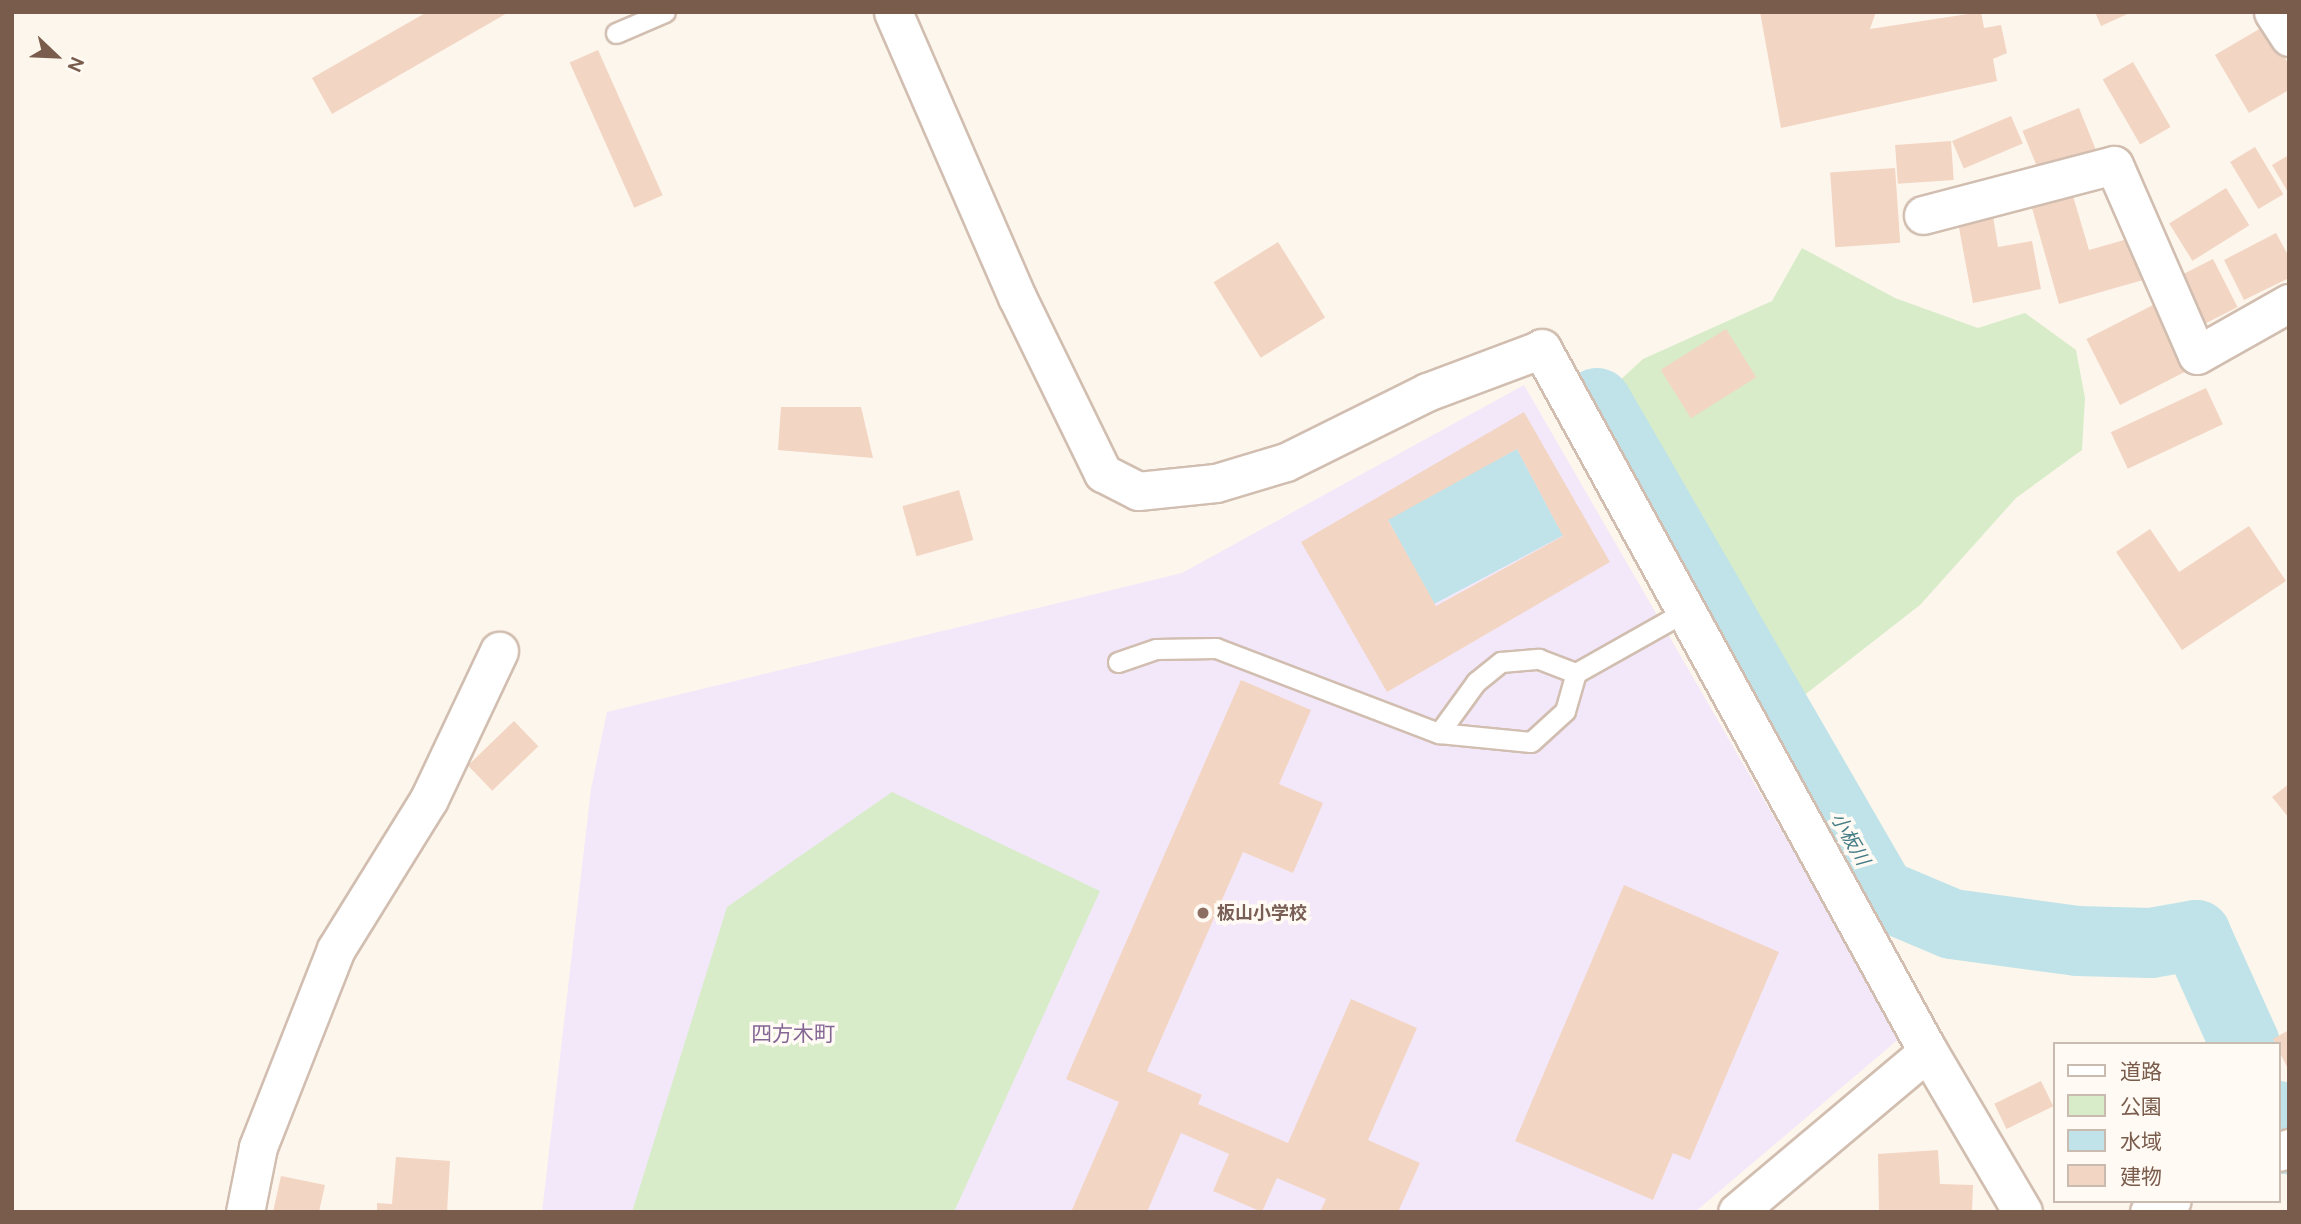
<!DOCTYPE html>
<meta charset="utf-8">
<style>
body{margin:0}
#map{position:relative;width:2301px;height:1224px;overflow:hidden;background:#fdf6ec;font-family:"DM Sans","Noto Sans JP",sans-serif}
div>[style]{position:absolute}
.education>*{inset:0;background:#f3e8fa}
.green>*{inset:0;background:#d8ecc9}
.water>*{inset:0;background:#bfe3e8;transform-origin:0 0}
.river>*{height:70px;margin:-35px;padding:0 35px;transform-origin:35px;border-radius:35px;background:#bfe3e8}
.building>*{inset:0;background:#f3d5c3;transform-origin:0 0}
.roads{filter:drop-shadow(2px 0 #d1beb0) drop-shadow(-2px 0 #d1beb0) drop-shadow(0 2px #d1beb0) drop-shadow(0 -2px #d1beb0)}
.lane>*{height:19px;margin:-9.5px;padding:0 9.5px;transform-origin:9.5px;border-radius:9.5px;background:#fff}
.street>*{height:37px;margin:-18.5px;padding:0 18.5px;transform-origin:18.5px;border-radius:18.5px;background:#fff}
.secondary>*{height:38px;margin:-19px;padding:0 19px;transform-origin:19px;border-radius:19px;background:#fff}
.dots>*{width:19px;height:19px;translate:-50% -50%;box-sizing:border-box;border:4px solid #fffaf3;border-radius:50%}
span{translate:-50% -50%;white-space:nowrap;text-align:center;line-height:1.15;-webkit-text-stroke:7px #fffaf3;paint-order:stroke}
.education-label{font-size:18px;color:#785e54;font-weight:700}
.left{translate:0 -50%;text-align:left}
.water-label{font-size:19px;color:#437c86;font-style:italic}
.quarter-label{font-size:21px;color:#846695}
.frame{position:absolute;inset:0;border:14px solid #7a5c4d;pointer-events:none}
.legend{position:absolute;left:2053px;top:1042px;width:228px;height:161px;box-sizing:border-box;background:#fffaf3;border:2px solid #cabbb1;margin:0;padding:9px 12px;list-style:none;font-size:21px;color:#7a5c4d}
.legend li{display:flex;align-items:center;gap:14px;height:35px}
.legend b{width:35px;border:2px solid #cabbb1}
.north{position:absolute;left:21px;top:21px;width:70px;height:70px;-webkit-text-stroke:5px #fffaf3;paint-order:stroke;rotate:113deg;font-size:19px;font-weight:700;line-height:28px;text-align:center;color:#7a5c4d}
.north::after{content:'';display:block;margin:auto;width:24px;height:32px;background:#7a5c4d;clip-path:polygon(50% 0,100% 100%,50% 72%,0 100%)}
</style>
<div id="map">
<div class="education">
<i style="clip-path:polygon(1524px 385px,1901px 1037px,1695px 1212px,542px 1212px,591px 789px,607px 712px,1182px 573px)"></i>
</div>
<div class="green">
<i style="clip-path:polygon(1802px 248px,1895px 298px,1978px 328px,2025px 313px,2076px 350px,2085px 398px,2082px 450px,2016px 498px,1920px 605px,1784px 711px,1605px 394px,1643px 359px,1772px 301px)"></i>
<i style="clip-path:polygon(892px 792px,1100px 891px,954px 1212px,632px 1212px,727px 907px)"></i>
</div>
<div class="water">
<i style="left:1517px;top:449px;width:98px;height:147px;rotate:62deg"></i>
</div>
<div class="river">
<i style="left:1597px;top:403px;width:567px;rotate:59.95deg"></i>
<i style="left:1881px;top:894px;width:77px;rotate:22.9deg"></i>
<i style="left:1952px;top:924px;width:126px;rotate:7.7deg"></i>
<i style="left:2077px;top:941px;width:74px;rotate:1.5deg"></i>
<i style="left:2151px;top:943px;width:46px;rotate:-10.1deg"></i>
<i style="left:2196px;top:935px;width:120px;rotate:65.8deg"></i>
<i style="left:2278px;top:1116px;width:26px;rotate:65deg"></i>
</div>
<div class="building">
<i style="clip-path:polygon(427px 12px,509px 12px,332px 114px,312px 78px)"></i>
<i style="clip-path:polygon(1760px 12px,1876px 12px,1870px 29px,1981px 12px,1984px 28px,2001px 25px,2007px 53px,1993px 59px,1997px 81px,1781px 128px)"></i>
<i style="clip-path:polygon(2095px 12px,2132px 12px,2101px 26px)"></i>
<i style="clip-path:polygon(2266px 25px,2289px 65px,2289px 90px,2249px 113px,2215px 55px)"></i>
<i style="left:598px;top:50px;width:159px;height:31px;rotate:66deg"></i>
<i style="left:2133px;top:62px;width:75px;height:35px;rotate:60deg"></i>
<i style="left:2079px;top:108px;width:45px;height:61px;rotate:68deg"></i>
<i style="left:2011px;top:116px;width:30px;height:64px;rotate:67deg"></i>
<i style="left:1951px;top:141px;width:39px;height:56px;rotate:86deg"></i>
<i style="left:2255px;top:147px;width:55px;height:29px;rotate:59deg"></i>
<i style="clip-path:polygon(2289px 155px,2289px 194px,2272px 165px)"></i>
<i style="left:1895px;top:168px;width:75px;height:65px;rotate:86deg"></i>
<i style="left:2226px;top:188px;width:44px;height:67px;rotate:58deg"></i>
<i style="clip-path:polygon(2073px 196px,2089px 250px,2138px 236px,2150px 278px,2059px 304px,2032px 208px)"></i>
<i style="clip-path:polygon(1992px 210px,1998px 247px,2032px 241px,2041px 289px,1973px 303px,1957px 217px)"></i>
<i style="clip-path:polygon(2276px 233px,2289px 257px,2289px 278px,2244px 300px,2224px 260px)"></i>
<i style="left:1278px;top:242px;width:89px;height:76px;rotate:58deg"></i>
<i style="left:2213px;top:259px;width:54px;height:36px;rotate:63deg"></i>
<i style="left:2155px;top:304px;width:74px;height:77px;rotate:63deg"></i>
<i style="left:1726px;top:329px;width:57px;height:77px;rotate:58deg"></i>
<i style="left:2206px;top:388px;width:40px;height:105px;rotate:65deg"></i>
<i style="clip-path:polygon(781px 407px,861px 407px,873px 458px,778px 450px)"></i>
<i style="clip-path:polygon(evenodd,1524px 412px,1610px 562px,1387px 692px,1301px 542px,1524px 412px,1517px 449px,1563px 536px,1436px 606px,1388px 520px,1517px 449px)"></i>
<i style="left:959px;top:490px;width:52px;height:59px;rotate:74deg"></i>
<i style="clip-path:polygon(2249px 526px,2286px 581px,2182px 650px,2116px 552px,2150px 529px,2179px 572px)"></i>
<i style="clip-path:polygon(1241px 680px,1311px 710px,1279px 784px,1323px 803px,1293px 873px,1243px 852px,1147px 1071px,1202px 1095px,1198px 1104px,1288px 1143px,1351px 999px,1417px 1028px,1368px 1140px,1420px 1163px,1398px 1212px,1320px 1212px,1326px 1199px,1277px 1178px,1262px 1212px,1213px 1191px,1229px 1154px,1181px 1133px,1147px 1212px,1071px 1212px,1119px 1102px,1066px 1079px)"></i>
<i style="left:514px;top:721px;width:35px;height:64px;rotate:46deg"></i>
<i style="clip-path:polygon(2289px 784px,2289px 818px,2272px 797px)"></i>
<i style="clip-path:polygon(1624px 885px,1779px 952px,1690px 1160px,1673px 1153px,1653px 1200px,1515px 1141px)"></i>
<i style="clip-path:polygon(2289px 1030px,2289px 1071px,2273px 1039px)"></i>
<i style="left:2041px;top:1081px;width:28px;height:52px;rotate:64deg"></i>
<i style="clip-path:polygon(1938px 1150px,1940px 1184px,1973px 1185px,1972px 1212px,1879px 1212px,1878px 1154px)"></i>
<i style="clip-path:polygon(396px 1157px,450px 1161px,447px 1212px,377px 1212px,377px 1203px,392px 1204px)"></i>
<i style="clip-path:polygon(281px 1176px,325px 1185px,319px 1212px,273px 1212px)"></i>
</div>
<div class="roads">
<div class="lane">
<i style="left:616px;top:33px;width:53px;rotate:-23.2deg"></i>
<i style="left:1118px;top:662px;width:40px;rotate:-18.9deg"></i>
<i style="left:1156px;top:649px;width:60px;rotate:-1deg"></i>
<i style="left:1216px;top:648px;width:239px;rotate:20.9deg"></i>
<i style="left:1439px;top:733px;width:92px;rotate:5.6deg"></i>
<i style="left:1531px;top:742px;width:46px;rotate:-42.4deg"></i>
<i style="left:1565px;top:711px;width:40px;rotate:-74deg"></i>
<i style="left:1576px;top:673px;width:126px;rotate:-29.4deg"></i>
<i style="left:1439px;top:733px;width:63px;rotate:-54deg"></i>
<i style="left:1476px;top:682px;width:32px;rotate:-39deg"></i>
<i style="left:1501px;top:662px;width:38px;rotate:-5deg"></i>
<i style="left:1539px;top:659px;width:40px;rotate:21deg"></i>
</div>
<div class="street">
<i style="left:893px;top:12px;width:311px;rotate:66.5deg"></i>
<i style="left:1017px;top:297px;width:196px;rotate:64deg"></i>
<i style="left:1103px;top:473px;width:39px;rotate:27deg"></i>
<i style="left:1138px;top:491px;width:78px;rotate:-5.9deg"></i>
<i style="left:1216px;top:483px;width:73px;rotate:-16.7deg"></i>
<i style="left:1286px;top:462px;width:157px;rotate:-26.4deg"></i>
<i style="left:1427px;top:392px;width:123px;rotate:-20.5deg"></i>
<i style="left:2273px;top:12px;width:30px;rotate:57deg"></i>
<i style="left:1923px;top:215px;width:197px;rotate:-14.7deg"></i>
<i style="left:2114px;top:165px;width:207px;rotate:66.4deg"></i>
<i style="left:2197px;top:355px;width:106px;rotate:-29.5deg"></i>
<i style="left:2278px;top:1152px;width:12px;rotate:-20deg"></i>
<i style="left:245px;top:1212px;width:66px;rotate:-78.7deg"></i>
<i style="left:258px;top:1147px;width:213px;rotate:-68.5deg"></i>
<i style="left:336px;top:949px;width:176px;rotate:-58.2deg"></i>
<i style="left:429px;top:799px;width:164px;rotate:-64.7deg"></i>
<i style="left:1737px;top:1212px;width:250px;rotate:-40.1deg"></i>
<i style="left:2149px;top:1212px;width:25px;rotate:-26deg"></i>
</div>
<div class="secondary">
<i style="left:1542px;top:349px;width:801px;rotate:61.2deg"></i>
<i style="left:1928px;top:1051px;width:187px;rotate:59.5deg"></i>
</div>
</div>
<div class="dots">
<i style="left:1203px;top:913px;background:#8d6e63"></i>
</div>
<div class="education-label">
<span class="left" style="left:1217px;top:913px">板山小学校</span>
</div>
<div class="water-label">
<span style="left:1850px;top:839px;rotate:60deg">小板川</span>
</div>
<div class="quarter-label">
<span style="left:793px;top:1034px">四方木町</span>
</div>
<div class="frame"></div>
<ul class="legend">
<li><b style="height:9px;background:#fff"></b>道路</li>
<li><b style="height:19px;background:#d8ecc9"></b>公園</li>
<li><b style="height:19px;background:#bfe3e8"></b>水域</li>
<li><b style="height:19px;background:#f3d5c3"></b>建物</li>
</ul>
<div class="north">N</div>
</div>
